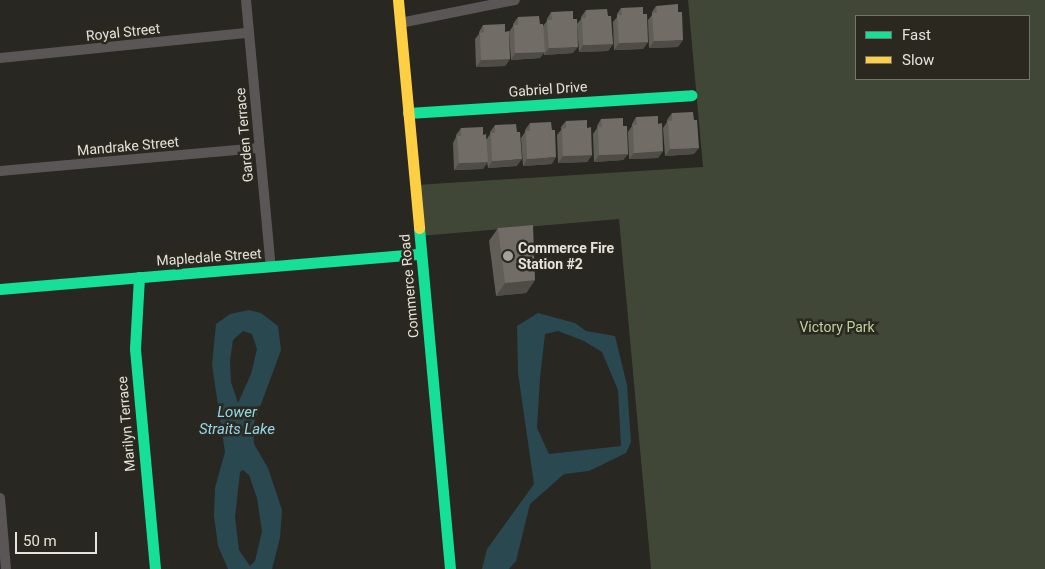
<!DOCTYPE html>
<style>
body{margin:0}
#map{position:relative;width:1045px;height:569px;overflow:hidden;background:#282722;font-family:Roboto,sans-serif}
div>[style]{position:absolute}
.green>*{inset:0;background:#414736}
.water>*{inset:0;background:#2a4850}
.street>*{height:10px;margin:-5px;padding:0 5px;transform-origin:5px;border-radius:5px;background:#5a5655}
.fast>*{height:11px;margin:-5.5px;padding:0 5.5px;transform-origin:5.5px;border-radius:5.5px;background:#16e098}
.slow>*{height:11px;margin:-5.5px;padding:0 5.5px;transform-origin:5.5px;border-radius:5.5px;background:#ffcf43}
.wall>*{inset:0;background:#615e58}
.shaded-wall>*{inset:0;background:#4f4c47}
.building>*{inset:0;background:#716d66}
.dots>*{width:14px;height:14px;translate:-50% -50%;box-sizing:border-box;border:2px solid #2b291f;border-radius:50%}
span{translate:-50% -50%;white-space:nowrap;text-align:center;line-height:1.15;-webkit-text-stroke:5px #2b291f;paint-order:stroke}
.street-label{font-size:14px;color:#e4e3dc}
.poi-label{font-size:14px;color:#e4e3dc;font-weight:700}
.left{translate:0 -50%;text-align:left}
.park-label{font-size:14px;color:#bed19d}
.water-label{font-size:15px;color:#94d6eb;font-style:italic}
.legend{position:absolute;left:855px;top:15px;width:175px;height:65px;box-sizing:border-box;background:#2b291f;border:1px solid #75736b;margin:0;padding:6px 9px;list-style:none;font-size:15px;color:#e4e3dc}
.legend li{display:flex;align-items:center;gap:10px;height:25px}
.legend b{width:25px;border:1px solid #75736b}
.scale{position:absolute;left:15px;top:532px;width:82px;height:22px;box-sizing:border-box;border:2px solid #e4e3dc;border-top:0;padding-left:6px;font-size:15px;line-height:18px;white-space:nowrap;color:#e4e3dc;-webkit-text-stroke:4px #2b291f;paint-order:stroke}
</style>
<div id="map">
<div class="green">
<i style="clip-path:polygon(evenodd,688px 0,1045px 0,1045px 569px,651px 569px,619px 219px,420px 236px,416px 185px,703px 167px,688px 0,856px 16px,1029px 16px,1029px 79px,856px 79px,856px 16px)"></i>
</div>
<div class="water">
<i style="clip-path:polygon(evenodd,249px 310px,261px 313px,278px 326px,281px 350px,253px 426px,254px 444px,268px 468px,282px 510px,280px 538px,272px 569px,228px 569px,218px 546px,214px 516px,215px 488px,225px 452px,212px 365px,216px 324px,230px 314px,249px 310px,243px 331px,252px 334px,257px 349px,251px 374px,238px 403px,231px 382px,230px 361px,233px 340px,243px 331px,249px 310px,243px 470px,249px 475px,257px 498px,262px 531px,255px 561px,250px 566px,239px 550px,235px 517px,240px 472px,243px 470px)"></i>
<i style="clip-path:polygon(evenodd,538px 313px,575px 323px,586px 331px,615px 336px,627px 385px,631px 442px,626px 453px,589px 471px,564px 474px,530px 504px,516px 561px,509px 569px,482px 569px,487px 549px,534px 484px,518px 373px,517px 326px,538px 313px,558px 331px,584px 341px,602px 352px,618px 390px,621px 446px,549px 454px,537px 428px,540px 378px,545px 334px,558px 331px)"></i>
</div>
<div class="street">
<i style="left:246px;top:0;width:268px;rotate:84.7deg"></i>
<i style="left:400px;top:23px;width:117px;rotate:-11.3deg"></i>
<i style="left:0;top:58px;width:249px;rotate:-5.8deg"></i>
<i style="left:0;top:171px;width:259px;rotate:-5.1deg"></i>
<i style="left:0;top:498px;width:71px;rotate:85.2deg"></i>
</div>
<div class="fast">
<i style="left:408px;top:113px;width:284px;rotate:-3.6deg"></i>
<i style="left:419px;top:228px;width:342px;rotate:84.8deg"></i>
<i style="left:139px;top:277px;width:72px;rotate:93.2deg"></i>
<i style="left:135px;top:349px;width:221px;rotate:84.8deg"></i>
<i style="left:0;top:289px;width:422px;rotate:-4.8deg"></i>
</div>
<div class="slow">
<i style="left:398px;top:0;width:229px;rotate:84.7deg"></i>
</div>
<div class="wall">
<i style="clip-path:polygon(656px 6px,678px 47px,649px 48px,648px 20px,652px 15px,652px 12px)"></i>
<i style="clip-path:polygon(621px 8px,643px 14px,648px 42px,643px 49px,614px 50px,613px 22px,617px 17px,617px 14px)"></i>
<i style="clip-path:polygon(586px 10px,608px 16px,613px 44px,608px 51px,579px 52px,577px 24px,581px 19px,581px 17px)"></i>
<i style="clip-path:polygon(551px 12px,573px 53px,544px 55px,544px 52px,540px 58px,511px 60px,509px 32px,513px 26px,513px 24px,518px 17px,540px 24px,543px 26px,547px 21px,547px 19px)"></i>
<i style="clip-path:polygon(483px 25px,505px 32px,510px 59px,505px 66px,476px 67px,475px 39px,479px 34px,479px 32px)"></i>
<i style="clip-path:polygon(672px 113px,694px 154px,665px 156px,663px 128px,667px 122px,667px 120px)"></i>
<i style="clip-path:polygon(636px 117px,658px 124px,663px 151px,658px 158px,629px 159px,628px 132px,632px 126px,632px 124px)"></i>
<i style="clip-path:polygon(601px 119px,623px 126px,628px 154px,623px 160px,594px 162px,593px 134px,597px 128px,597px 126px)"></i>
<i style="clip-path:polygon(566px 121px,587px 128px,592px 155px,587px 162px,558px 163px,557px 135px,561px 130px,561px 127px)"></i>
<i style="clip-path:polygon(530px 123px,552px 164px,523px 166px,521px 138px,525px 132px,525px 130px)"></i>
<i style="clip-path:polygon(495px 125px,517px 166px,488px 168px,487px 162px,483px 169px,454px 170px,453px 143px,456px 137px,456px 135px,461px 128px,487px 139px,490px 134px,490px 132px)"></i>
<i style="clip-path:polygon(498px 228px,535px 280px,526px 293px,496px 296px,489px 241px)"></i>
</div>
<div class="shaded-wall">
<i style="clip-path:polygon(683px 40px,678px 47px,649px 48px,654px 41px)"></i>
<i style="clip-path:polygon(648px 42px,643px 49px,614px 50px,619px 43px)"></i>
<i style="clip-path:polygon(613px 44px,608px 51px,579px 52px,583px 45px)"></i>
<i style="clip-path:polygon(578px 47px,573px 53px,544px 55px,549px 48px)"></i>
<i style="clip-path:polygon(545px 52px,540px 58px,511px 60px,515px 53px)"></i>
<i style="clip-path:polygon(510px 59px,505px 66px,476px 67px,481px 60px)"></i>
<i style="clip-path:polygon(699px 148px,694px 154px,665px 156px,670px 149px)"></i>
<i style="clip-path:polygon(663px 151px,658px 158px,629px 159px,634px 153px)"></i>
<i style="clip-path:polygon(628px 154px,623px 160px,594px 162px,599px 155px)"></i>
<i style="clip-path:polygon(592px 155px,587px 162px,558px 163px,563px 156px)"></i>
<i style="clip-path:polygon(556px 157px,552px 164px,523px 166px,527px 159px)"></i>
<i style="clip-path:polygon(522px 159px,517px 166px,488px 168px,492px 161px)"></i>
<i style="clip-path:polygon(488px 162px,483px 169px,454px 170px,459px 163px)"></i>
<i style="clip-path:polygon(535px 280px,526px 293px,496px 296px,505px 283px)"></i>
</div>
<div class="building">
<i style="clip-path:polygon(678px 4px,678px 12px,682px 12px,683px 40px,654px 41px,652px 13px,657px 13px,656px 6px)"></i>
<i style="clip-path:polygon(643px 7px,643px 14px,647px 14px,648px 42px,619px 43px,617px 15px,622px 15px,621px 8px)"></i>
<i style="clip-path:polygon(607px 9px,608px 16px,611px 16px,613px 44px,583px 45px,582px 18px,586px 18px,586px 10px)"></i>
<i style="clip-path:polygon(573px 11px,573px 19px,577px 19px,578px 47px,549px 48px,547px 20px,552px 20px,551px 12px)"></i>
<i style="clip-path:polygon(539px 16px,540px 24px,543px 24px,545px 52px,515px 53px,514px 25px,518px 25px,518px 17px)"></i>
<i style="clip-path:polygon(505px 24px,505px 32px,509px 31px,510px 59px,481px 60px,480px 33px,484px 32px,483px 25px)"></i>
<i style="clip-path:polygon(693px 112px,694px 120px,697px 120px,699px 148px,670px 149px,668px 121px,672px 121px,672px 113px)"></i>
<i style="clip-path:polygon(658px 116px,658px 124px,662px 123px,663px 151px,634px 153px,633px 125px,637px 125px,636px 117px)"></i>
<i style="clip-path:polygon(623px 118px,623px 126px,627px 126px,628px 154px,599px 155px,598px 127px,602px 127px,601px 119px)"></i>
<i style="clip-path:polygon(587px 120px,587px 128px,591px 127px,592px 155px,563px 156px,562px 129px,566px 128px,566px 121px)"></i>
<i style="clip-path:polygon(551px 122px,552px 130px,555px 130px,556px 157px,527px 159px,526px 131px,530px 131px,530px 123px)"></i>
<i style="clip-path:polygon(516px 124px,517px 132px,520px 132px,522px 159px,492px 161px,491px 133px,495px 133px,495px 125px)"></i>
<i style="clip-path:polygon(483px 127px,483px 135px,486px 134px,488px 162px,459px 163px,457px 136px,461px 136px,461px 128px)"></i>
<i style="clip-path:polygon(533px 225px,535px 280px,505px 283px,498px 228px)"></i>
</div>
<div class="dots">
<i style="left:508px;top:256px;background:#a2a19b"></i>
</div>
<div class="street-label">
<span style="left:123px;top:32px;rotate:-6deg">Royal Street</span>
<span style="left:548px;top:89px;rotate:-4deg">Gabriel Drive</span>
<span style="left:244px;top:135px;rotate:-95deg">Garden Terrace</span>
<span style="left:128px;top:146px;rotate:-5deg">Mandrake Street</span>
<span style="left:209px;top:257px;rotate:-4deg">Mapledale Street</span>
<span style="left:409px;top:286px;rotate:-95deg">Commerce Road</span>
<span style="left:126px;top:424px;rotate:-95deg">Marilyn Terrace</span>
</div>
<div class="poi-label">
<span class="left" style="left:518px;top:256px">Commerce Fire<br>Station #2</span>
</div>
<div class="park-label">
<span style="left:837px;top:327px">Victory Park</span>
</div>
<div class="water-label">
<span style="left:237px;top:421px">Lower<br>Straits Lake</span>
</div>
<ul class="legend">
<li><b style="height:6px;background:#16e098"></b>Fast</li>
<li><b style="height:6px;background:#ffcf43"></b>Slow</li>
</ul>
<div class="scale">50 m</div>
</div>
